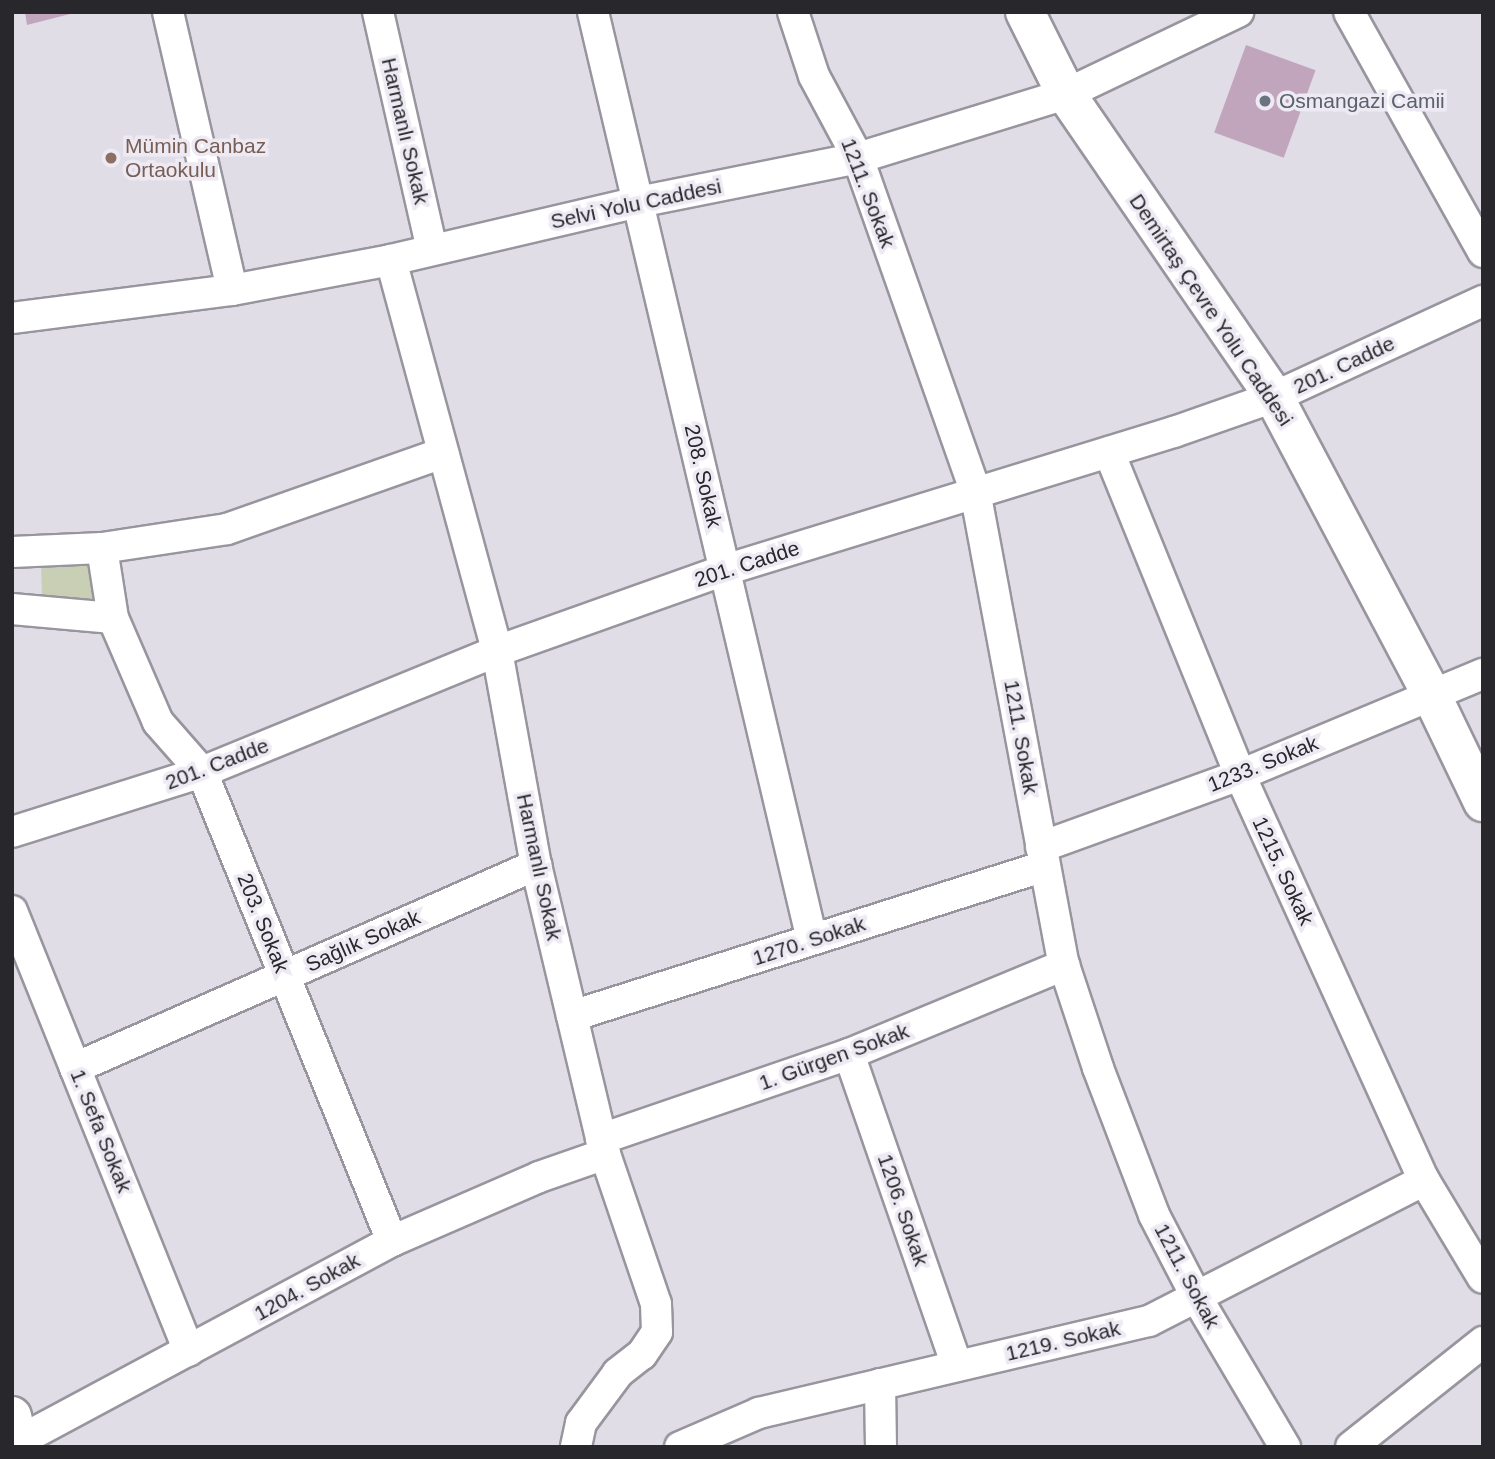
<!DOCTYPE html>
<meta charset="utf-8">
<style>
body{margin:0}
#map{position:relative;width:1495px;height:1459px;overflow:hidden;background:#e0dde7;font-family:Arial,sans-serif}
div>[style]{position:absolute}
.green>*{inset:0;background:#c9cfb4}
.building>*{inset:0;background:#c1a5bd;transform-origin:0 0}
.roads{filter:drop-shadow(2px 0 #98959e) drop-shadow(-2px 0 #98959e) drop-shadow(0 2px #98959e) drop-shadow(0 -2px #98959e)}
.street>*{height:30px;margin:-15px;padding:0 15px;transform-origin:15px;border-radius:15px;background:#fff}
.secondary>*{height:38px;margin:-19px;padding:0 19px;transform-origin:19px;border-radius:19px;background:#fff}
.dots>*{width:19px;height:19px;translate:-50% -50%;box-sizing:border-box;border:4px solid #edeaf4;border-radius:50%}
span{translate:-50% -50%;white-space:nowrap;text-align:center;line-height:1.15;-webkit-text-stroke:7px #edeaf4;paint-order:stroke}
.worship-label{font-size:21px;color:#5b616d}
.left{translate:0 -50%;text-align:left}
.street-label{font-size:21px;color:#28272b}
.education-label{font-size:21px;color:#785e54}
.frame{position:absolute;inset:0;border:14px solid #28272b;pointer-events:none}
</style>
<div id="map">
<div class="green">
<i style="clip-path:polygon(89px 562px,94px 599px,42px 598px,41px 563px)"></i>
</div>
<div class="building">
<i style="clip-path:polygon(25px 12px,73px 12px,74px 13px,27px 25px)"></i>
<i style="left:1246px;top:45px;width:74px;height:93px;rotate:20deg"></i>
</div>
<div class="roads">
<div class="street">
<i style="left:168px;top:12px;width:285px;rotate:77deg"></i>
<i style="left:378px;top:12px;width:243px;rotate:77.2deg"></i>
<i style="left:593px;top:12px;width:953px;rotate:76.72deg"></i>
<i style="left:793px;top:12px;width:67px;rotate:71.8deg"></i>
<i style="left:814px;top:76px;width:93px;rotate:61.8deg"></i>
<i style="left:858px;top:158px;width:353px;rotate:70.6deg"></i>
<i style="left:975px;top:491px;width:482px;rotate:79.4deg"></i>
<i style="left:1064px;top:965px;width:108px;rotate:71.7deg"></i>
<i style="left:1098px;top:1068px;width:157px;rotate:69.1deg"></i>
<i style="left:1154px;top:1215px;width:93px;rotate:62.6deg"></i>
<i style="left:1197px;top:1298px;width:173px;rotate:59.4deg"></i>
<i style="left:1349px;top:12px;width:275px;rotate:60.8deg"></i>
<i style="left:391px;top:260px;width:405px;rotate:74.8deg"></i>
<i style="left:497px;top:651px;width:218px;rotate:79.7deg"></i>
<i style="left:536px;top:865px;width:297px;rotate:76.6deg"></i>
<i style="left:605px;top:1154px;width:158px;rotate:71.2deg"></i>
<i style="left:656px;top:1304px;width:28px;rotate:88deg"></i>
<i style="left:657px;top:1332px;width:27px;rotate:124deg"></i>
<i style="left:642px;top:1354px;width:31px;rotate:142deg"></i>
<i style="left:618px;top:1373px;width:62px;rotate:126.5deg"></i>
<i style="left:581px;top:1423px;width:25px;rotate:102deg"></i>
<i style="left:12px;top:318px;width:222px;rotate:-7.3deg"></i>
<i style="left:232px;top:290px;width:162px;rotate:-10.7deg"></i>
<i style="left:391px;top:260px;width:254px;rotate:-13.2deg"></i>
<i style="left:638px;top:202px;width:224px;rotate:-11.3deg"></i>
<i style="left:858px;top:158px;width:218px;rotate:-17.1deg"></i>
<i style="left:1066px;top:94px;width:191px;rotate:-25.5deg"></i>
<i style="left:1109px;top:452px;width:349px;rotate:67.9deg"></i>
<i style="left:1240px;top:775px;width:445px;rotate:65.6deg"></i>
<i style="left:1424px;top:1180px;width:114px;rotate:59deg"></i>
<i style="left:102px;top:548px;width:71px;rotate:81.1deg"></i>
<i style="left:12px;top:552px;width:90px;rotate:-2.5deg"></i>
<i style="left:102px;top:548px;width:126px;rotate:-8.6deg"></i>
<i style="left:227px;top:529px;width:229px;rotate:-19.4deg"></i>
<i style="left:12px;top:609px;width:101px;rotate:5.1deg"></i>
<i style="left:113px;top:618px;width:113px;rotate:66.6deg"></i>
<i style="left:158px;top:722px;width:67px;rotate:48.7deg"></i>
<i style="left:202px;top:772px;width:506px;rotate:67.95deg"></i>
<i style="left:12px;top:832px;width:199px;rotate:-17.5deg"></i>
<i style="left:202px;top:772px;width:319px;rotate:-22.3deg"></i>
<i style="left:497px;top:651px;width:242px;rotate:-19.6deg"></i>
<i style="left:725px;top:570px;width:470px;rotate:-17.1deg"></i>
<i style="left:1174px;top:432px;width:106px;rotate:-19.3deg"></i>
<i style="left:1274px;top:397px;width:230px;rotate:-24.7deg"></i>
<i style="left:1041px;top:847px;width:212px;rotate:-19.9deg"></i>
<i style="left:1240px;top:775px;width:263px;rotate:-22.6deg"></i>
<i style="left:12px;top:911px;width:474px;rotate:68.1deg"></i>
<i style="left:572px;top:1016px;width:496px;rotate:-17.6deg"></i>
<i style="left:849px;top:1054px;width:330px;rotate:70.9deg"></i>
<i style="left:75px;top:1068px;width:504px;rotate:-23.77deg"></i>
<i style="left:601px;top:1139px;width:262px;rotate:-18.9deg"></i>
<i style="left:849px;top:1054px;width:233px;rotate:-22.5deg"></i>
<i style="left:880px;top:1384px;width:63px;rotate:89.1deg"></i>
<i style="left:19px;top:1441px;width:423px;rotate:-28.2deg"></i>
<i style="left:392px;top:1241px;width:160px;rotate:-23.5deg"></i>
<i style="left:539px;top:1177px;width:70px;rotate:-19.2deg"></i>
<i style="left:680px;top:1447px;width:86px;rotate:-23.3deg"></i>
<i style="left:759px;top:1413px;width:401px;rotate:-13.3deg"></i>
<i style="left:1149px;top:1321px;width:309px;rotate:-27.1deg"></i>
<i style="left:1351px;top:1447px;width:169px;rotate:-38.5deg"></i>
</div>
<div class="secondary">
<i style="left:1025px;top:12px;width:92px;rotate:63.4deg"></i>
<i style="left:1066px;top:94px;width:368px;rotate:55.5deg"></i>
<i style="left:1274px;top:397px;width:336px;rotate:62.1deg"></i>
<i style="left:1431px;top:694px;width:120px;rotate:64.3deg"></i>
<i style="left:12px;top:1416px;width:32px;rotate:77deg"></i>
</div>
</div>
<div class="dots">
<i style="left:1265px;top:101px;background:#6b7280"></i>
<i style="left:111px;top:158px;background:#8d6e63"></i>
</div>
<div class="worship-label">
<span class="left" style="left:1279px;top:101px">Osmangazi Camii</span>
</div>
<div class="street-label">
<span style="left:405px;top:131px;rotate:77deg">Harmanlı Sokak</span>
<span style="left:868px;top:193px;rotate:69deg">1211. Sokak</span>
<span style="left:636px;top:204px;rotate:-12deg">Selvi Yolu Caddesi</span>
<span style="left:1211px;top:310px;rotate:56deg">Demirtaş Çevre Yolu Caddesi</span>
<span style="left:1344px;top:365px;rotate:-25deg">201. Cadde</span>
<span style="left:703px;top:476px;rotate:77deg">208. Sokak</span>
<span style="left:747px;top:564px;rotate:-18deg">201. Cadde</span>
<span style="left:1021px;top:737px;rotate:80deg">1211. Sokak</span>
<span style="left:217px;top:764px;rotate:-21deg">201. Cadde</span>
<span style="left:1263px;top:764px;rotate:-22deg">1233. Sokak</span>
<span style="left:539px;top:867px;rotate:78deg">Harmanlı Sokak</span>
<span style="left:1283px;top:871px;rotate:65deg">1215. Sokak</span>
<span style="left:263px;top:923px;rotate:68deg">203. Sokak</span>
<span style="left:363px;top:941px;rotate:-24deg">Sağlık Sokak</span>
<span style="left:809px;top:941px;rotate:-18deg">1270. Sokak</span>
<span style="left:834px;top:1057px;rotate:-20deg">1. Gürgen Sokak</span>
<span style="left:101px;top:1131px;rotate:68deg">1. Sefa Sokak</span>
<span style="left:903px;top:1210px;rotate:71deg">1206. Sokak</span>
<span style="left:1187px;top:1276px;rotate:62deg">1211. Sokak</span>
<span style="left:307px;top:1287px;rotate:-29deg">1204. Sokak</span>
<span style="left:1063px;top:1341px;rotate:-13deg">1219. Sokak</span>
</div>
<div class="education-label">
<span class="left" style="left:125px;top:158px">Mümin Canbaz<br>Ortaokulu</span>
</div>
<div class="frame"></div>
</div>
